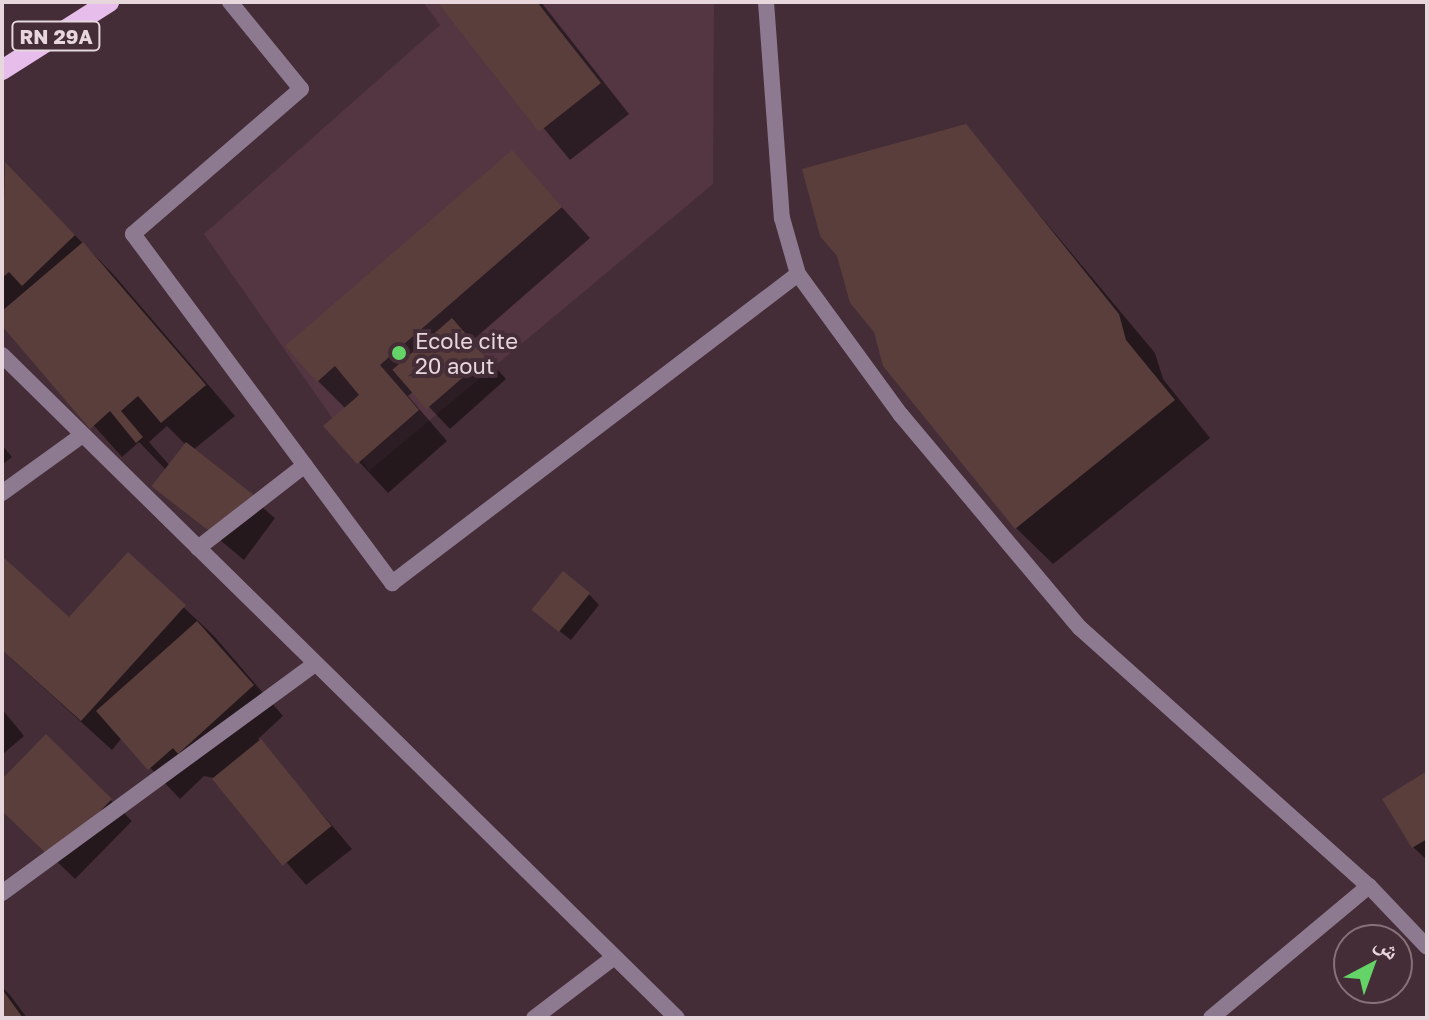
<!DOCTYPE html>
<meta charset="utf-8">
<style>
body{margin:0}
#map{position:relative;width:1429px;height:1020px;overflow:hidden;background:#452d37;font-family:"Golos Text","Noto Naskh Arabic",sans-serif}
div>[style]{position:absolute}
.built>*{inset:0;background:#543642}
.shadow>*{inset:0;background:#0007}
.building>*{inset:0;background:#593e3c;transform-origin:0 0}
.street>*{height:16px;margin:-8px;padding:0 8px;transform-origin:8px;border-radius:8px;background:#8e7a90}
.primary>*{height:20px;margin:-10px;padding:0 10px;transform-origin:10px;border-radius:10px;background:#e7bdeb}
.dots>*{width:22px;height:22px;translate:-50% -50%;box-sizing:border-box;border:4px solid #452d37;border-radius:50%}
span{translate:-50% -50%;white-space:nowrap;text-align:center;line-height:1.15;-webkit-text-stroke:8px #452d37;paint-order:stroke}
.shield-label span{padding:2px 6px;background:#452d37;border:2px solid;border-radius:6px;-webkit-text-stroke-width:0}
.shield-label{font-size:20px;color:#e7d7dd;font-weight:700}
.poi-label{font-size:22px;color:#e7d7dd}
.left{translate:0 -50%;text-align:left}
.frame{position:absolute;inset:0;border:4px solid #e7d7dd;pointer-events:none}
.north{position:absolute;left:1333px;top:924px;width:80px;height:80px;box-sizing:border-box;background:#452d37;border:2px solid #867179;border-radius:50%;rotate:41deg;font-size:22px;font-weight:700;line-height:32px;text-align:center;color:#e7d7dd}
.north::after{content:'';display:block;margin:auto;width:28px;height:36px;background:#64d468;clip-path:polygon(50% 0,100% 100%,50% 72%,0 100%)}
</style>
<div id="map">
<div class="built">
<i style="clip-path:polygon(423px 2px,714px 2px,713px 184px,369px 471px,204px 234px,440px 25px)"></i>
</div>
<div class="shadow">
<i style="clip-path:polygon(439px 2px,541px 2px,629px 114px,570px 160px)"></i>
<i style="clip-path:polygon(966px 127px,1155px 353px,1163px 379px,1210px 438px,1053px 564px,1016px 528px)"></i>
<i style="clip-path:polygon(512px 153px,590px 238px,472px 341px,506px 379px,450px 429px,414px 391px,408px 396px,447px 441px,388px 493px,326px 426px,346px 409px,318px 381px)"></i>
<i style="clip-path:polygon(evenodd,5px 164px,113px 274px,235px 416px,193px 450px,275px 518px,244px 560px,155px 486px,167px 471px,139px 442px,122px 457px,2px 323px,5px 164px,167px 426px,186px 445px,170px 466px,149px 442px,167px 426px)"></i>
<i style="clip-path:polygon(2px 445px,12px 457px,2px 465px)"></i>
<i style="clip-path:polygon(128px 555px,214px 636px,283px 716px,258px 739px,352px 849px,306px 885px,214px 778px,204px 776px,180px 799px,122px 738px,112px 750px,2px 650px,2px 559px,69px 620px)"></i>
<i style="clip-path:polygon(589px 594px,599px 605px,571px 640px,545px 620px)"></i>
<i style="clip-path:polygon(2px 709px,24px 736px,2px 755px)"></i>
<i style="clip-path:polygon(46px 737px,132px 821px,75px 879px,2px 808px,2px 782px)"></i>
<i style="clip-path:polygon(1427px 774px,1427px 860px,1413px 847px)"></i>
<i style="clip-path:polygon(2px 987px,10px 995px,27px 1018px,2px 1018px)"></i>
</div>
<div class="building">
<i style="clip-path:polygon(437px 2px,537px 2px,601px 83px,539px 132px)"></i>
<i style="clip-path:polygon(966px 124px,1119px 314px,1126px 340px,1175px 400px,1015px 529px,883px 366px,874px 332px,850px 303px,837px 256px,820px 236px,802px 169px)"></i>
<i style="clip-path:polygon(512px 150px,562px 207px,380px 365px,419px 410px,357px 464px,323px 426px,359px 395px,335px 366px,317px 382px,285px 346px)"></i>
<i style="clip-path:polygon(5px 162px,75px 235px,22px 286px,9px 272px,2px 278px)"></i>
<i style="clip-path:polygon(83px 242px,206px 385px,161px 423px,138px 396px,121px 411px,143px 437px,136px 443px,110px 411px,90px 429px,2px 326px,2px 311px)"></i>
<i style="left:452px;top:318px;width:52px;height:79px;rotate:49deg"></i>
<i style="left:186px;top:442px;width:88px;height:56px;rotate:38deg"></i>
<i style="clip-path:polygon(128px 552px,186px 605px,81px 721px,2px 650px,2px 556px,69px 617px)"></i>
<i style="left:563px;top:571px;width:35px;height:50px;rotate:39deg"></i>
<i style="clip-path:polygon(197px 621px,254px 685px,178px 754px,173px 748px,148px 770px,96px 711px)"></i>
<i style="clip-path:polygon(46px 734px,112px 799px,53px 860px,2px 811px,2px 779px)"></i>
<i style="left:261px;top:739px;width:112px;height:63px;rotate:51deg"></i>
<i style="clip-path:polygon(1427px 771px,1427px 839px,1412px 848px,1382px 799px)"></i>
<i style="clip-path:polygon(2px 989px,23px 1018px,2px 1018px)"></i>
</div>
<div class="street">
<i style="left:230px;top:2px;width:112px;rotate:50.8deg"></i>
<i style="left:301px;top:89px;width:222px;rotate:139.2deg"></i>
<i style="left:133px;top:234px;width:435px;rotate:53.4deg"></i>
<i style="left:392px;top:583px;width:510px;rotate:-37.27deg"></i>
<i style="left:766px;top:2px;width:217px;rotate:85.8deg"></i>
<i style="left:782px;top:218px;width:58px;rotate:74.1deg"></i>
<i style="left:798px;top:274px;width:175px;rotate:53.9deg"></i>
<i style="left:901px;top:415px;width:278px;rotate:50deg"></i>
<i style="left:1080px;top:628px;width:387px;rotate:41.8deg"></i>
<i style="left:1369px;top:886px;width:84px;rotate:46.4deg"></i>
<i style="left:2px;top:355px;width:946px;rotate:44.49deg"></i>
<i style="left:2px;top:493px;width:97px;rotate:-35.8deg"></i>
<i style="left:198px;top:548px;width:135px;rotate:-37.8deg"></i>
<i style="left:2px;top:893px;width:386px;rotate:-36.2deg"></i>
<i style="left:534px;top:1018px;width:99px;rotate:-37.2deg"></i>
<i style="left:1211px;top:1018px;width:206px;rotate:-39.9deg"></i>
</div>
<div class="primary">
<i style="left:2px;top:70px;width:127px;rotate:-32.4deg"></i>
</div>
<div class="dots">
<i style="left:399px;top:353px;background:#64d468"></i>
</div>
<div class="shield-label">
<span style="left:56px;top:36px">RN 29A</span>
</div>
<div class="poi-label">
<span class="left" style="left:415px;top:353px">Ecole cite<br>20 aout</span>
</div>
<div class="frame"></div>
<div class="north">ش</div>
</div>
